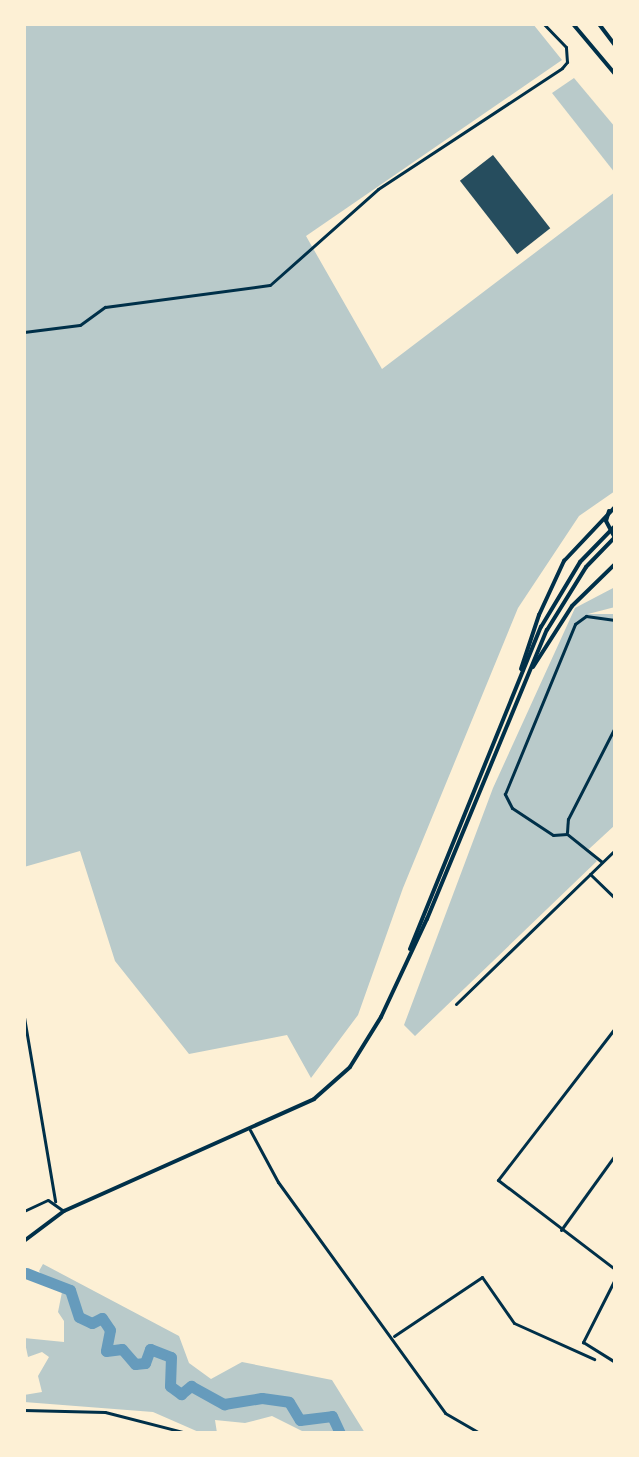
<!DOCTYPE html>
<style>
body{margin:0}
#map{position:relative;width:639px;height:1457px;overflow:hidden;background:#fdf0d5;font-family:Overpass,sans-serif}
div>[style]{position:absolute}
.green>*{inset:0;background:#b9caca}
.river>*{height:11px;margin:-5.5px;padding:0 5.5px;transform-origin:5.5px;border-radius:5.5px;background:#669bbc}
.building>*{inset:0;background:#264d5e;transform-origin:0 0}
.minor>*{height:3px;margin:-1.5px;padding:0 1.5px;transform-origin:1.5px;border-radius:1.5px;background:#003049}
.tertiary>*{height:4px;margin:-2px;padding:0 2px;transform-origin:2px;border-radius:2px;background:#003049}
.secondary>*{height:4px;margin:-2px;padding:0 2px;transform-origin:2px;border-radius:2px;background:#003049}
span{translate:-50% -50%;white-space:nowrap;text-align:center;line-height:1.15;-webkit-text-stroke:8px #fdf0d5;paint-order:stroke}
.frame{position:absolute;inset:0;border:26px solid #fdf0d5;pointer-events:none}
</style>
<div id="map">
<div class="green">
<i style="clip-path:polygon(24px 24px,533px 24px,562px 60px,306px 236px,382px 369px,615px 192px,615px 491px,579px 516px,518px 608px,403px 888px,358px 1015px,311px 1078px,287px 1035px,189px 1054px,115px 961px,80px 851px,24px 867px)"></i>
<i style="clip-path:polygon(574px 78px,615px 127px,615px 173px,552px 93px)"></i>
<i style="clip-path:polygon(615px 587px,615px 607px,588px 614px,615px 614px,615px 825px,589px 849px,584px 847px,597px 861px,415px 1036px,404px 1025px,493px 788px,575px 608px)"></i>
<i style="clip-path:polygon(43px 1264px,179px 1336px,189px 1363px,211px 1379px,242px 1362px,332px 1380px,365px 1433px,306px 1433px,272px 1416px,245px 1423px,215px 1420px,217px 1433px,201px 1433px,153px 1412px,24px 1402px,24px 1395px,42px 1392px,38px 1376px,49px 1357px,42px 1352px,28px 1357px,24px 1338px,64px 1342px,64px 1321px,58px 1312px,62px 1292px,46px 1282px,39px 1271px)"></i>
</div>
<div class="river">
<i style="left:26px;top:1273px;width:47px;rotate:21.1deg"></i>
<i style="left:70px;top:1290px;width:28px;rotate:72deg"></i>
<i style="left:79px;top:1317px;width:14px;rotate:25deg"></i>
<i style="left:92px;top:1323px;width:11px;rotate:-27deg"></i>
<i style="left:102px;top:1318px;width:14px;rotate:56deg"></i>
<i style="left:110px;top:1330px;width:21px;rotate:101deg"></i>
<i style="left:106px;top:1351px;width:16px;rotate:-7deg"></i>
<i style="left:122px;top:1349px;width:20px;rotate:49deg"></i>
<i style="left:135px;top:1364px;width:10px;rotate:-6deg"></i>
<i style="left:145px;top:1363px;width:15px;rotate:-70deg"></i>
<i style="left:150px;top:1349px;width:22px;rotate:21deg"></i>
<i style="left:171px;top:1357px;width:29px;rotate:92deg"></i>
<i style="left:170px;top:1386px;width:14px;rotate:36deg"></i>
<i style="left:181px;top:1394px;width:13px;rotate:-39deg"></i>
<i style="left:191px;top:1386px;width:38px;rotate:29deg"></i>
<i style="left:224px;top:1404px;width:38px;rotate:-9deg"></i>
<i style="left:262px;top:1398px;width:27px;rotate:8deg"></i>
<i style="left:289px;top:1402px;width:21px;rotate:59deg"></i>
<i style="left:300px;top:1420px;width:32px;rotate:-7deg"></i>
<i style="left:332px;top:1416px;width:19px;rotate:65deg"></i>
</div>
<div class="building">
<i style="left:493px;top:155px;width:93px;height:42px;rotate:52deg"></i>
</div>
<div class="minor">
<i style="left:24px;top:332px;width:56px;rotate:-7.1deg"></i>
<i style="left:80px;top:325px;width:31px;rotate:-36deg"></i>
<i style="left:105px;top:307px;width:166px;rotate:-7.6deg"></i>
<i style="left:270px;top:285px;width:144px;rotate:-41.6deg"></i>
<i style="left:378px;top:189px;width:220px;rotate:-33.3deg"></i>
<i style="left:562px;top:68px;width:8px;rotate:-50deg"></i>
<i style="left:567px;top:62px;width:15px;rotate:-94deg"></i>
<i style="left:566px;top:47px;width:32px;rotate:-134deg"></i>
<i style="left:567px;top:832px;width:13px;rotate:-86deg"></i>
<i style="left:568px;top:819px;width:103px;rotate:-62.9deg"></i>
<i style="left:602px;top:862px;width:45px;rotate:-141.3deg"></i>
<i style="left:567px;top:834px;width:14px;rotate:176deg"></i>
<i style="left:553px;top:835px;width:49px;rotate:-146.6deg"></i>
<i style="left:512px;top:808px;width:16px;rotate:-117deg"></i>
<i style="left:505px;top:794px;width:184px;rotate:-67.6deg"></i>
<i style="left:575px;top:624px;width:14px;rotate:-36deg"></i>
<i style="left:586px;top:616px;width:29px;rotate:8deg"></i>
<i style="left:590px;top:874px;width:35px;rotate:44deg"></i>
<i style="left:456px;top:1004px;width:221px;rotate:-44.1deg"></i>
<i style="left:24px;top:1017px;width:187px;rotate:80.4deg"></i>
<i style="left:615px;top:1028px;width:192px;rotate:127.6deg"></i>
<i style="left:498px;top:1180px;width:147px;rotate:37.3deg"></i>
<i style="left:250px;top:1130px;width:59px;rotate:61.7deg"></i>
<i style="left:278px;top:1182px;width:285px;rotate:54.1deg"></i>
<i style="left:445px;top:1413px;width:39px;rotate:30deg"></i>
<i style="left:24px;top:1211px;width:26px;rotate:-25deg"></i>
<i style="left:48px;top:1200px;width:19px;rotate:35deg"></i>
<i style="left:561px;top:1230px;width:92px;rotate:-54.2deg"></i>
<i style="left:615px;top:1279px;width:71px;rotate:116.9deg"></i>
<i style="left:583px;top:1342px;width:38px;rotate:32deg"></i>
<i style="left:394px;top:1336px;width:106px;rotate:-33.8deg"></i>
<i style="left:482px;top:1277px;width:56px;rotate:55.2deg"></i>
<i style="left:514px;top:1323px;width:88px;rotate:24.2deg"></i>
<i style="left:24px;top:1410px;width:81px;rotate:1.4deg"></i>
<i style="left:105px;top:1412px;width:85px;rotate:14.4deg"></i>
</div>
<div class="tertiary">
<i style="left:609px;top:511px;width:10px;rotate:107deg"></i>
<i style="left:606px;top:521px;width:19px;rotate:62deg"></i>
<i style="left:533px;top:667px;width:72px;rotate:-57.4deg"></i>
<i style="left:572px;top:606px;width:60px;rotate:-44.3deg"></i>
<i style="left:521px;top:669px;width:57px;rotate:-71.6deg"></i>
<i style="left:539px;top:615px;width:60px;rotate:-65.2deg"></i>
<i style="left:564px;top:561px;width:74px;rotate:-46.6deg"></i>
</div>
<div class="secondary">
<i style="left:573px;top:24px;width:65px;rotate:50deg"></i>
<i style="left:599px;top:24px;width:26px;rotate:53deg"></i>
<i style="left:410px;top:949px;width:348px;rotate:-67.9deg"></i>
<i style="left:541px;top:627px;width:76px;rotate:-59deg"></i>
<i style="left:580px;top:562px;width:50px;rotate:-45.8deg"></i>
<i style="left:24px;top:1241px;width:50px;rotate:-36.9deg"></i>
<i style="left:64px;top:1211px;width:274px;rotate:-24.1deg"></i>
<i style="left:314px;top:1099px;width:48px;rotate:-41.6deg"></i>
<i style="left:350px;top:1067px;width:59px;rotate:-58.2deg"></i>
<i style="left:381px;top:1017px;width:108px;rotate:-64.9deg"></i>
<i style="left:427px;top:919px;width:313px;rotate:-67.5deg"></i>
<i style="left:547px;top:630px;width:74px;rotate:-58.2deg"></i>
<i style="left:586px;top:567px;width:42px;rotate:-46deg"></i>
</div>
<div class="frame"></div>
</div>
